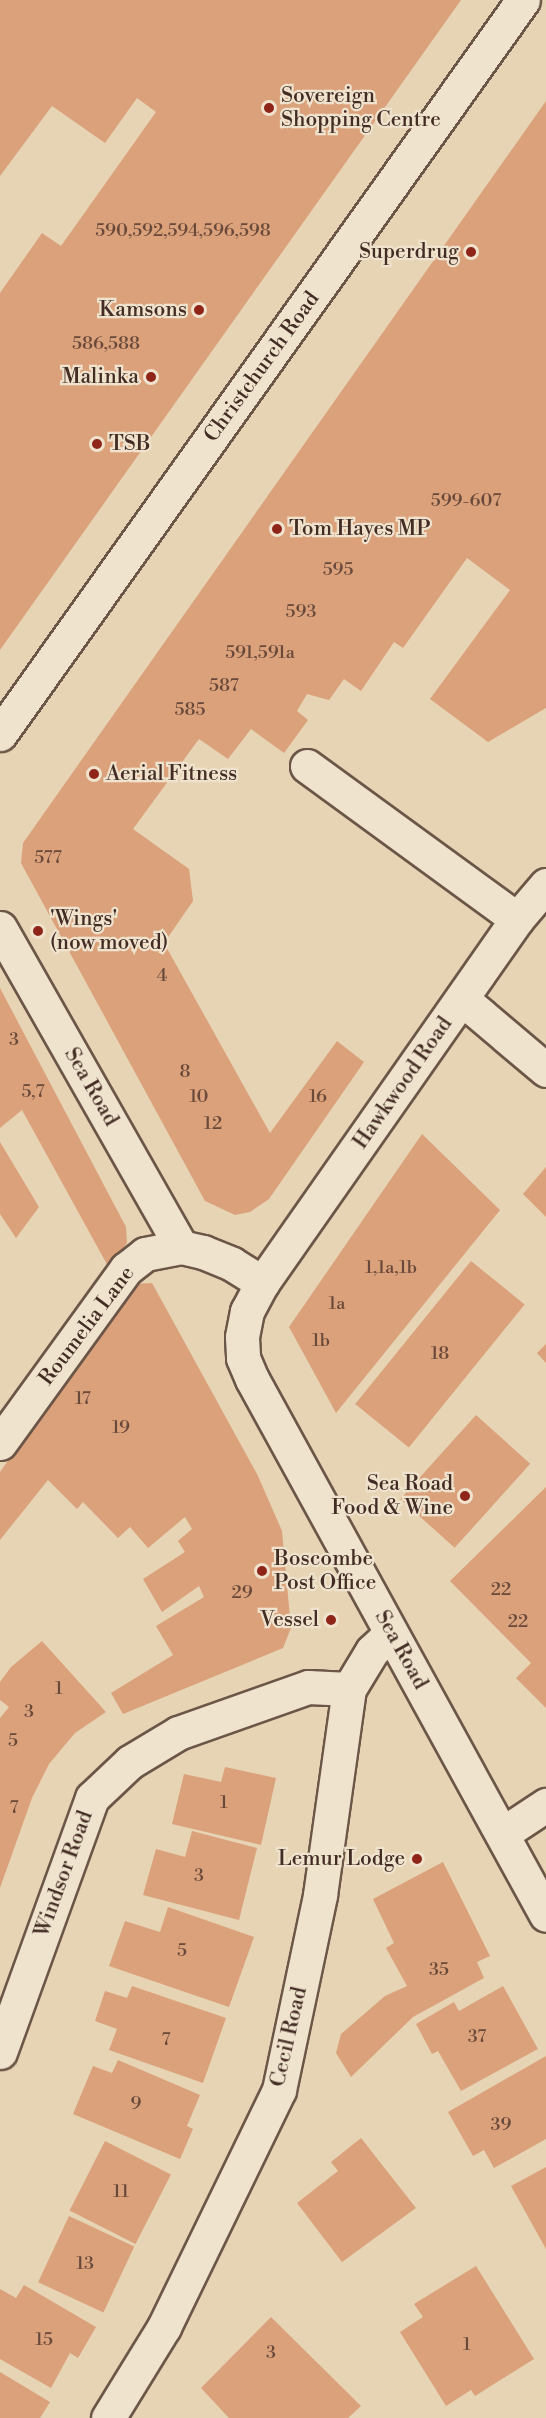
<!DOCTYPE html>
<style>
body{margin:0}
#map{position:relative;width:546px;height:2418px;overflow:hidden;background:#e6d4b4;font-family:"Libre Bodoni",serif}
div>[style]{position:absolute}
.building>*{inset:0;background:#dba17b;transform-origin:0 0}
.roads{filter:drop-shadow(2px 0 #6c5648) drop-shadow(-2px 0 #6c5648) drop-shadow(0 2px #6c5648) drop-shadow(0 -2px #6c5648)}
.minor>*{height:33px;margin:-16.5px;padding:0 16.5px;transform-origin:16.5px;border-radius:16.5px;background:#efe3ce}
.dots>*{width:16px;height:16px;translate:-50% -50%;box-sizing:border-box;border:3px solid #efe3ce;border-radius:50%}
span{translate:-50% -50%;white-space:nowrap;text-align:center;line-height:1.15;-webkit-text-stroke:4.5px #efe3ce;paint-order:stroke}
.number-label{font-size:18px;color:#69493a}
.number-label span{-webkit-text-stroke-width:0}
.poi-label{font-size:21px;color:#432c24}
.left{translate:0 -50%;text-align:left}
.right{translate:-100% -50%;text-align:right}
.street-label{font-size:21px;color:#432c24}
</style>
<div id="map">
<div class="building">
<i style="clip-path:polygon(0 0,461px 0,0 650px,0 293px,42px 233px,61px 246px,156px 112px,137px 98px,105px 143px,52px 106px,0 176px)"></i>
<i style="clip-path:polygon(546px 101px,546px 708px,488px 742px,430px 699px,510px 590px,467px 558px,403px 648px,394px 642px,361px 691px,344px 679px,329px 700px,307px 694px,297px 711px,308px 720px,284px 753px,251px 729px,228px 759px,199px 739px,133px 829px,189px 869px,193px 901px,164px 943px,270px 1133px,337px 1041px,364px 1062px,269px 1199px,250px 1212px,235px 1215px,205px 1201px,21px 863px,23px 843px)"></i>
<i style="clip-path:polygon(0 988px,126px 1227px,127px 1243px,109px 1268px,22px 1110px,0 1128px)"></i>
<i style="clip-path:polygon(422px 1134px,500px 1210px,336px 1413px,289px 1327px)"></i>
<i style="clip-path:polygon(0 1142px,39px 1207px,16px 1238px,0 1214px)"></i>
<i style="clip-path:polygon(546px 1167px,546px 1217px,523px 1194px)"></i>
<i style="left:471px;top:1261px;width:69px;height:184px;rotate:39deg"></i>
<i style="clip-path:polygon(152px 1283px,258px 1476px,282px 1531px,291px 1628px,283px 1648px,123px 1714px,111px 1693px,173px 1655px,156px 1626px,204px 1597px,199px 1586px,162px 1612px,143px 1579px,185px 1552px,178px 1541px,192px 1529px,185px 1517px,148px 1548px,130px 1527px,118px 1538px,83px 1502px,77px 1509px,48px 1480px,0 1540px,0 1472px,134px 1284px)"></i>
<i style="clip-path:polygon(546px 1344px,546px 1363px,537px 1353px)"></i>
<i style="left:476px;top:1415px;width:73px;height:113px;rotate:42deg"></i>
<i style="clip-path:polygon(546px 1487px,546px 1708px,516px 1678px,531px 1663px,450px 1581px)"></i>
<i style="clip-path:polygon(42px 1641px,106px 1712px,75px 1733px,49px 1764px,32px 1798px,0 1888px,0 1718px,9px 1707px,0 1700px,0 1682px,11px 1667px)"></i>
<i style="clip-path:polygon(225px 1767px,276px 1778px,261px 1845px,172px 1824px,184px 1774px,221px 1782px)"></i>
<i style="clip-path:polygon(192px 1831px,257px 1848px,239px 1920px,143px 1895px,156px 1849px,185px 1857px)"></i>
<i style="clip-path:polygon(443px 1862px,490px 1956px,477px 1962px,484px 1978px,413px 2017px,351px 2077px,336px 2053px,341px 2034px,385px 1996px,407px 1986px,386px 1948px,394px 1943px,373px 1899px)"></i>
<i style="clip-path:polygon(168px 1907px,254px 1937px,229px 2007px,109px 1966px,125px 1921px,160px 1932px)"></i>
<i style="clip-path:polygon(132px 1986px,226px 2018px,203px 2083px,109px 2050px,117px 2029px,95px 2021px,105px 1991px,127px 1998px)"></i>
<i style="clip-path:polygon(503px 1986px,538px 2049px,461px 2091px,438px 2051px,432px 2054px,416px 2024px,454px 2002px,459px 2011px)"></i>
<i style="clip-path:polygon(546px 2056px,546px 2139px,494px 2168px,484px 2150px,473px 2156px,448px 2112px)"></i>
<i style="clip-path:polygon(118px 2060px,200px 2095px,187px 2126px,193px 2129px,180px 2159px,73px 2114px,93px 2066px,112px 2073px)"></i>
<i style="clip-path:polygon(361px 2138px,416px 2208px,342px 2262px,297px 2203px,338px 2171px,331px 2162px)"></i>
<i style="left:105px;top:2141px;width:74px;height:78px;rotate:27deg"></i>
<i style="clip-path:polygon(546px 2167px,546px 2249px,511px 2186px)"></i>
<i style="left:69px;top:2216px;width:72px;height:73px;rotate:25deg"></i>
<i style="clip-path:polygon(476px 2266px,534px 2359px,475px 2396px,471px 2390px,446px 2406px,400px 2332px,423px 2317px,414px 2304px)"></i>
<i style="clip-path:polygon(24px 2285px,96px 2327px,78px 2358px,70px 2353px,51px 2388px,0 2359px,0 2289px,16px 2298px)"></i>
<i style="clip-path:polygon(271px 2317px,361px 2406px,348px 2418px,229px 2418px,201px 2388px)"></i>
<i style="clip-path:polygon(0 2372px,50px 2402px,40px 2418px,0 2418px)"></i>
</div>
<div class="roads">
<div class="minor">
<i style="left:0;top:734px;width:901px;rotate:-54.53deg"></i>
<i style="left:307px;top:766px;width:260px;rotate:36.1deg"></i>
<i style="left:546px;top:885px;width:45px;rotate:130.5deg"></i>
<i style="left:517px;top:919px;width:444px;rotate:125deg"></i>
<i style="left:262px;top:1283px;width:32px;rotate:118deg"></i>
<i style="left:247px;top:1311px;width:26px;rotate:101deg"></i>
<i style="left:242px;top:1337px;width:21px;rotate:87deg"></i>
<i style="left:243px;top:1358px;width:23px;rotate:67deg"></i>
<i style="left:252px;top:1379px;width:611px;rotate:61.25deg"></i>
<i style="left:0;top:928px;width:367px;rotate:60.4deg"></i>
<i style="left:462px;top:999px;width:110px;rotate:40.2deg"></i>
<i style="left:0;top:1443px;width:215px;rotate:-54.1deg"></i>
<i style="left:126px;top:1269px;width:24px;rotate:-38deg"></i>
<i style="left:145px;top:1254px;width:37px;rotate:-11deg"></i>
<i style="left:181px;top:1247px;width:23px;rotate:13deg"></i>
<i style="left:203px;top:1252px;width:31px;rotate:22deg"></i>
<i style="left:232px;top:1264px;width:36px;rotate:32deg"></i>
<i style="left:502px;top:1834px;width:53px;rotate:-33.4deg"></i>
<i style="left:0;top:2052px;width:270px;rotate:-70.1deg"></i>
<i style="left:92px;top:1798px;width:52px;rotate:-43.5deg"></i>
<i style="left:130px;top:1762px;width:56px;rotate:-31.1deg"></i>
<i style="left:178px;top:1733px;width:138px;rotate:-19.5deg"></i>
<i style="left:308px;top:1687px;width:41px;rotate:2.8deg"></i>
<i style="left:108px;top:2418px;width:107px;rotate:-58.4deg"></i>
<i style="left:164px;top:2327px;width:263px;rotate:-64.1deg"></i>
<i style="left:279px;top:2090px;width:199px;rotate:-78.1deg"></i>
<i style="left:320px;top:1895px;width:208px;rotate:-82deg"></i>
<i style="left:349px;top:1689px;width:44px;rotate:-58.8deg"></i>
<i style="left:372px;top:1651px;width:26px;rotate:-43deg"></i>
</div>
</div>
<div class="dots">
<i style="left:269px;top:108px;background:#8f2418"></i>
<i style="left:471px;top:252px;background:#8f2418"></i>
<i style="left:199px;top:310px;background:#8f2418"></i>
<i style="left:151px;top:377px;background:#8f2418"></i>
<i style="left:97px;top:444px;background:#8f2418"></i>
<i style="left:277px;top:529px;background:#8f2418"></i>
<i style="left:94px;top:774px;background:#8f2418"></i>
<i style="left:38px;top:931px;background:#8f2418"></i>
<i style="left:465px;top:1496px;background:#8f2418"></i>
<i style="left:262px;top:1571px;background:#8f2418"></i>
<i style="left:331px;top:1620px;background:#8f2418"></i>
<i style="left:417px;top:1859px;background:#8f2418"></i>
</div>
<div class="number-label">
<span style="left:183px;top:231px">590,592,594,596,598</span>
<span style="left:106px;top:344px">586,588</span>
<span style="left:466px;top:501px">599-607</span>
<span style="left:338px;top:570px">595</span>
<span style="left:301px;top:612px">593</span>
<span style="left:260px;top:653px">591,591a</span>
<span style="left:224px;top:686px">587</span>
<span style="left:190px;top:710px">585</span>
<span style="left:48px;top:858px">577</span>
<span style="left:162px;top:976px">4</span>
<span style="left:14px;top:1040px">3</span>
<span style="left:185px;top:1072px">8</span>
<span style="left:33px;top:1092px">5,7</span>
<span style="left:199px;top:1097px">10</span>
<span style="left:318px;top:1097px">16</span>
<span style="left:213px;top:1124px">12</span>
<span style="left:391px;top:1268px">1,1a,1b</span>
<span style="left:337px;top:1304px">1a</span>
<span style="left:321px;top:1341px">1b</span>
<span style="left:440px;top:1354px">18</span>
<span style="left:83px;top:1399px">17</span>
<span style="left:121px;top:1428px">19</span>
<span style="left:501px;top:1590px">22</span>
<span style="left:242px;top:1593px">29</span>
<span style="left:518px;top:1622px">22</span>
<span style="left:59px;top:1689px">1</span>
<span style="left:29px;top:1712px">3</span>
<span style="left:13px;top:1741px">5</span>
<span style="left:224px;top:1803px">1</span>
<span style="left:14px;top:1808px">7</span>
<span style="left:199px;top:1876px">3</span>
<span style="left:182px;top:1951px">5</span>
<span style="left:439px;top:1970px">35</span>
<span style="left:477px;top:2037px">37</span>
<span style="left:166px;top:2040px">7</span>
<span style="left:136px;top:2104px">9</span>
<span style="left:501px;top:2125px">39</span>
<span style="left:121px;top:2192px">11</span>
<span style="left:85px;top:2264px">13</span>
<span style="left:44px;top:2340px">15</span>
<span style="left:467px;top:2345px">1</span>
<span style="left:271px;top:2353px">3</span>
</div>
<div class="poi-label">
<span class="left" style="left:281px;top:108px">Sovereign<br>Shopping Centre</span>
<span class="right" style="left:459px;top:252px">Superdrug</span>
<span class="right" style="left:187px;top:310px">Kamsons</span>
<span class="right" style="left:139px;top:377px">Malinka</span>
<span class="left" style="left:109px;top:444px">TSB</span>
<span class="left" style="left:289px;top:529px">Tom Hayes MP</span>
<span class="left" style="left:106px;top:774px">Aerial Fitness</span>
<span class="left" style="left:50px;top:931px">'Wings'<br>(now moved)</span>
<span class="right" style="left:453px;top:1496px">Sea Road<br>Food &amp; Wine</span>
<span class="left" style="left:274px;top:1571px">Boscombe<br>Post Office</span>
<span class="right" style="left:319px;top:1620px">Vessel</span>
<span class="right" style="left:405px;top:1859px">Lemur Lodge</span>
</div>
<div class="street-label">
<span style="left:262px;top:367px;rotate:-54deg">Christchurch Road</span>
<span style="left:403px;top:1083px;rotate:-55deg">Hawkwood Road</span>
<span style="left:91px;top:1087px;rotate:60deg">Sea Road</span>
<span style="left:87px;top:1326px;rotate:-53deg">Roumelia Lane</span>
<span style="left:401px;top:1650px;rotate:61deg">Sea Road</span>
<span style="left:64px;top:1874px;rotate:-70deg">Windsor Road</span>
<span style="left:289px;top:2037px;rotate:-77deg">Cecil Road</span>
</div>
</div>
